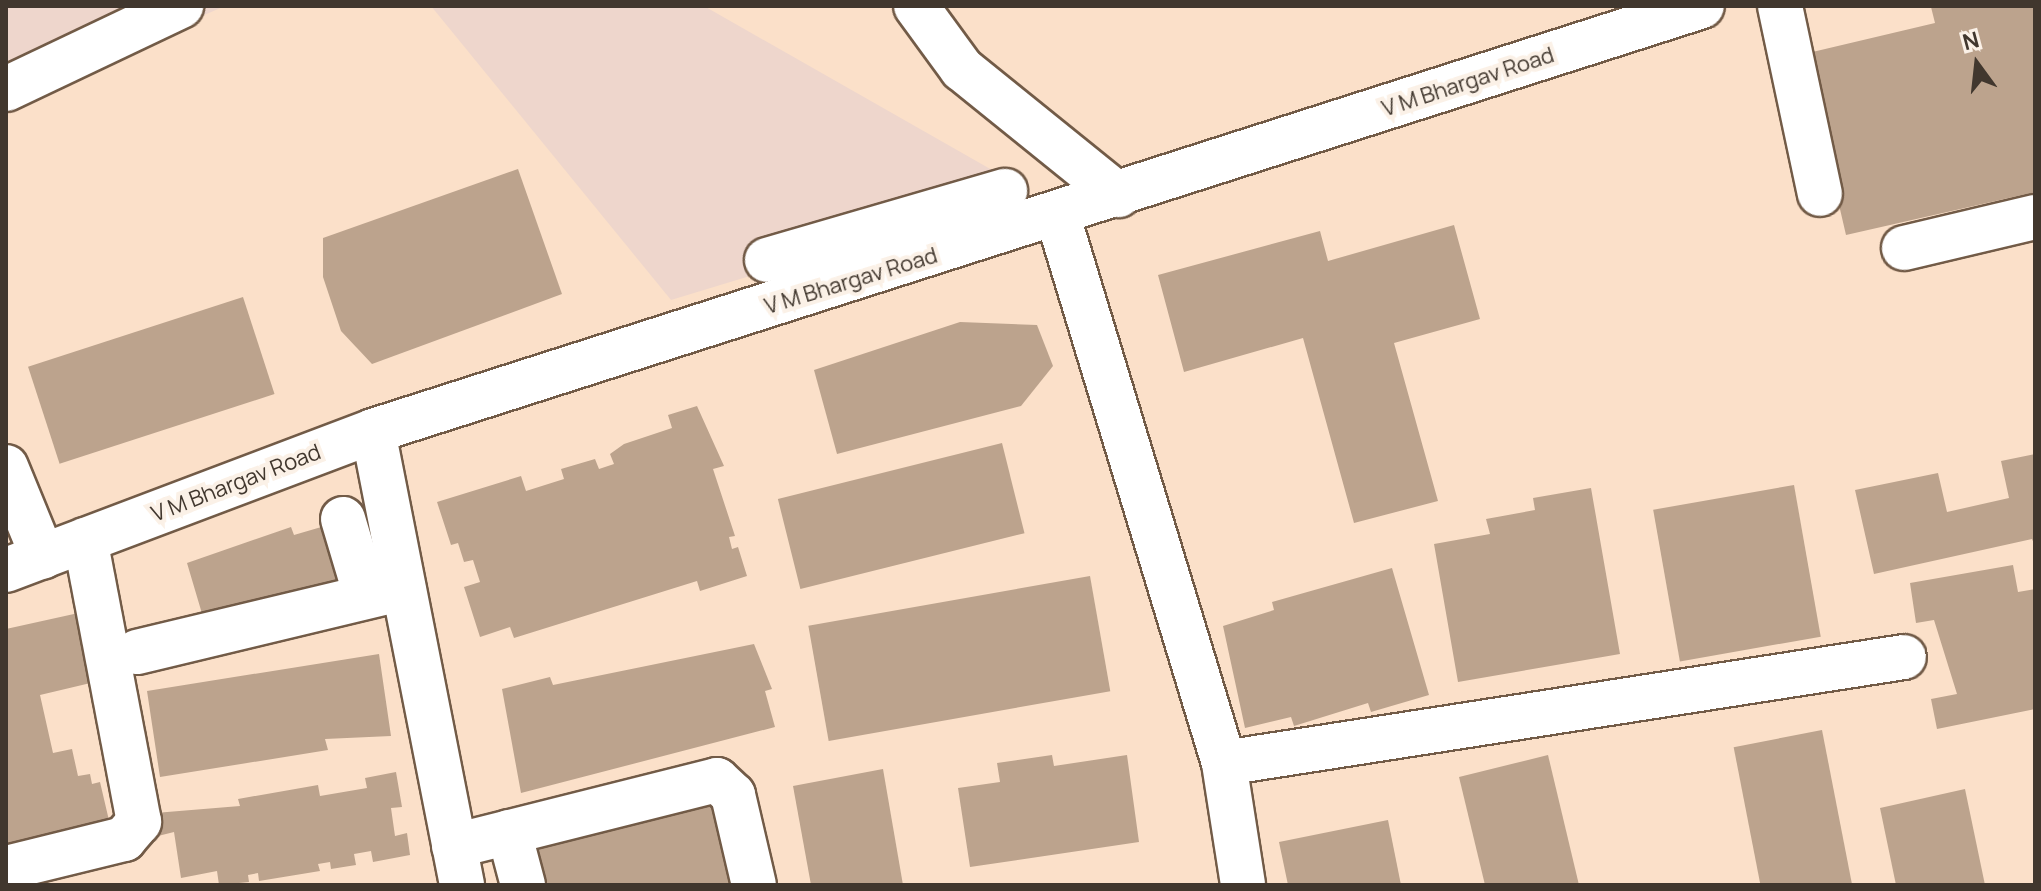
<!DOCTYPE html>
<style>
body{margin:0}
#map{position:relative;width:2041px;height:891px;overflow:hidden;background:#fbe0c9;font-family:Manrope,sans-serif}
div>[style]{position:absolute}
.industrial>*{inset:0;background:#eed6cc}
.building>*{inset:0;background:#bca38d;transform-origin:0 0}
.roads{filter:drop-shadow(2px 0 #725b47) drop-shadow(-2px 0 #725b47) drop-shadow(0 2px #725b47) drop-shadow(0 -2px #725b47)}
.minor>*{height:44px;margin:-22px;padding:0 22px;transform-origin:22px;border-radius:22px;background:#fff}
span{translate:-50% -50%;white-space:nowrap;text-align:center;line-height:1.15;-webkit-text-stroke:8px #fbf1e7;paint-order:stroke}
.street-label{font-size:22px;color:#41372e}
.frame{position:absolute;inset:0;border:8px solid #41372e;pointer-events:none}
.north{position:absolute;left:1937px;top:24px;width:80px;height:80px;-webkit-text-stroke:6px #fbf1e7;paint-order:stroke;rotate:345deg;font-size:22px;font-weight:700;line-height:32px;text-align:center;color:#41372e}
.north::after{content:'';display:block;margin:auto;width:28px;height:36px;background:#41372e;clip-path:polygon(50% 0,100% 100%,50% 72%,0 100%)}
</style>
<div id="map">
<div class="industrial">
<i style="clip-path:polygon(6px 6px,225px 6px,6px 101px)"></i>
<i style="clip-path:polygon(431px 6px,704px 6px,1029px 191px,671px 300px)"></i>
</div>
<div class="building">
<i style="clip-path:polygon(1937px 6px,2035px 6px,2035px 192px,1846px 235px,1804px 54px,1935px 23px,1931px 7px)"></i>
<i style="clip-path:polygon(518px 169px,562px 294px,372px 364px,341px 331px,323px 277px,323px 238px)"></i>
<i style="clip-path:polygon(1454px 225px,1480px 319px,1394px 343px,1438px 501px,1354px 523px,1303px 338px,1184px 372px,1158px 275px,1320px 231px,1328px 261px)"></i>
<i style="left:243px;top:297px;width:102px;height:226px;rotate:72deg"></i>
<i style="clip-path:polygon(960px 322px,1037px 325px,1053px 366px,1021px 406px,837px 454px,814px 370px)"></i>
<i style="clip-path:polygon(697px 406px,724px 466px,713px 469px,735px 536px,729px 537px,732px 549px,738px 547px,747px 576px,700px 591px,697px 581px,514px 638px,510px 627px,480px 637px,464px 587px,480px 582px,473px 560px,464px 562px,458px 543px,451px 545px,437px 502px,521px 476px,526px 491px,564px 479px,561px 469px,595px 459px,599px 469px,614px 464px,610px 454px,624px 444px,672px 428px,668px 415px)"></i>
<i style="left:1002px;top:443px;width:93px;height:231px;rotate:76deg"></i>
<i style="clip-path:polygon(2035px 454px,2035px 546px,2032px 539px,1874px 574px,1855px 490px,1938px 473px,1947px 512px,2009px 498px,2001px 461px)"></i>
<i style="left:1794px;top:485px;width:154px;height:143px;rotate:80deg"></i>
<i style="clip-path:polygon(1591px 488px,1620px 654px,1458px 682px,1434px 544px,1490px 534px,1486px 519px,1535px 510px,1533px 498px)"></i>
<i style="clip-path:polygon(335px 523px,351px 577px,278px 611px,274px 595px,203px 617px,187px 563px,291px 527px,294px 535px)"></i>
<i style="clip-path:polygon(2013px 565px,2018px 592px,2035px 589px,2035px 709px,1937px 729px,1931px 699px,1957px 694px,1934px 620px,1916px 623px,1910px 583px)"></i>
<i style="clip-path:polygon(1392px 568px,1429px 695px,1371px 712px,1368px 703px,1294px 726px,1291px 717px,1245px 728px,1223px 626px,1274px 610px,1272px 602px)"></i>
<i style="left:1090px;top:576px;width:117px;height:286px;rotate:80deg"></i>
<i style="clip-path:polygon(83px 612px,99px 681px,40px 695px,53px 753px,72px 749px,78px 776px,90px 774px,92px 784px,100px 782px,111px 829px,6px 853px,6px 629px)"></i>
<i style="clip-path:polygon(754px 644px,772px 689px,765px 691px,775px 727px,521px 793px,502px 689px,550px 677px,553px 685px)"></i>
<i style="clip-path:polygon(379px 654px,391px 736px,325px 739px,328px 750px,160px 777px,147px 691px)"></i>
<i style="left:1822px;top:730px;width:158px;height:90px;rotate:79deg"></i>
<i style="clip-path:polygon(1052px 755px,1054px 766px,1127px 755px,1139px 842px,970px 867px,958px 788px,1000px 782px,997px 763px)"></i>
<i style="clip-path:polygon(1548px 755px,1579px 885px,1485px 885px,1459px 777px)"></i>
<i style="clip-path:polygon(883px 769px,903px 885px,811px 885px,793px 786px)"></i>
<i style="clip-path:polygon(396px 772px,402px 807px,391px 808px,395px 836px,407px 833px,410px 855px,373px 862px,371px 851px,354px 854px,356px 865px,331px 869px,330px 862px,318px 864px,320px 871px,259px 881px,258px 873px,248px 875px,249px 882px,219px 885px,217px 871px,181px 878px,174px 832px,158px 836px,155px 813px,240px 806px,238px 799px,318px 785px,320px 796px,367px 788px,365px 778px)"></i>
<i style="clip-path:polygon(1965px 789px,1985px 885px,1896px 885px,1880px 808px)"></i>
<i style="clip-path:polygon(722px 794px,741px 864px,726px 867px,731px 885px,535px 885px,525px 846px)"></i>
<i style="clip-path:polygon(1388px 820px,1401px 885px,1288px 885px,1279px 842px)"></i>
</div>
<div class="roads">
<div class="minor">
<i style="left:916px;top:6px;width:78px;rotate:53.9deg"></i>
<i style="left:962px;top:69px;width:201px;rotate:38.9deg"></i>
<i style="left:1780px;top:6px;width:192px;rotate:78deg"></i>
<i style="left:6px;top:89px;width:194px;rotate:-25.4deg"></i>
<i style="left:1058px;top:217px;width:571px;rotate:73.09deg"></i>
<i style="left:1224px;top:763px;width:123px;rotate:81.1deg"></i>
<i style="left:1904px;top:248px;width:135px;rotate:-13.3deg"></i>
<i style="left:767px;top:260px;width:248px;rotate:-16.2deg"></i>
<i style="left:373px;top:431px;width:463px;rotate:78.9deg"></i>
<i style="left:6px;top:467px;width:97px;rotate:67.7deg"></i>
<i style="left:343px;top:519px;width:80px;rotate:73.4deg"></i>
<i style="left:6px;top:570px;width:392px;rotate:-20.7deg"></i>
<i style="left:373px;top:431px;width:1395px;rotate:-17.73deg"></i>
<i style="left:137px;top:652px;width:274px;rotate:-13.5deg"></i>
<i style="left:1224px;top:763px;width:688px;rotate:-8.86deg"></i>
<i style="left:509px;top:832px;width:55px;rotate:75.2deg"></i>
<i style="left:454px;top:846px;width:271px;rotate:-14.1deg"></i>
<i style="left:717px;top:780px;width:22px;rotate:43deg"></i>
<i style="left:733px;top:795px;width:92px;rotate:76.9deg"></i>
<i style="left:6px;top:868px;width:122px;rotate:-13.8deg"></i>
<i style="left:124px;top:839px;width:23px;rotate:-49deg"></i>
<i style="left:139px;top:822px;width:287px;rotate:-100.8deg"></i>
</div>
</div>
<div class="street-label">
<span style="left:1468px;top:82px;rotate:-18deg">V M Bhargav Road</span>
<span style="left:851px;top:281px;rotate:-17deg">V M Bhargav Road</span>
<span style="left:236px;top:483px;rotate:-21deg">V M Bhargav Road</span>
</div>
<div class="frame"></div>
<div class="north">N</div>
</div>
